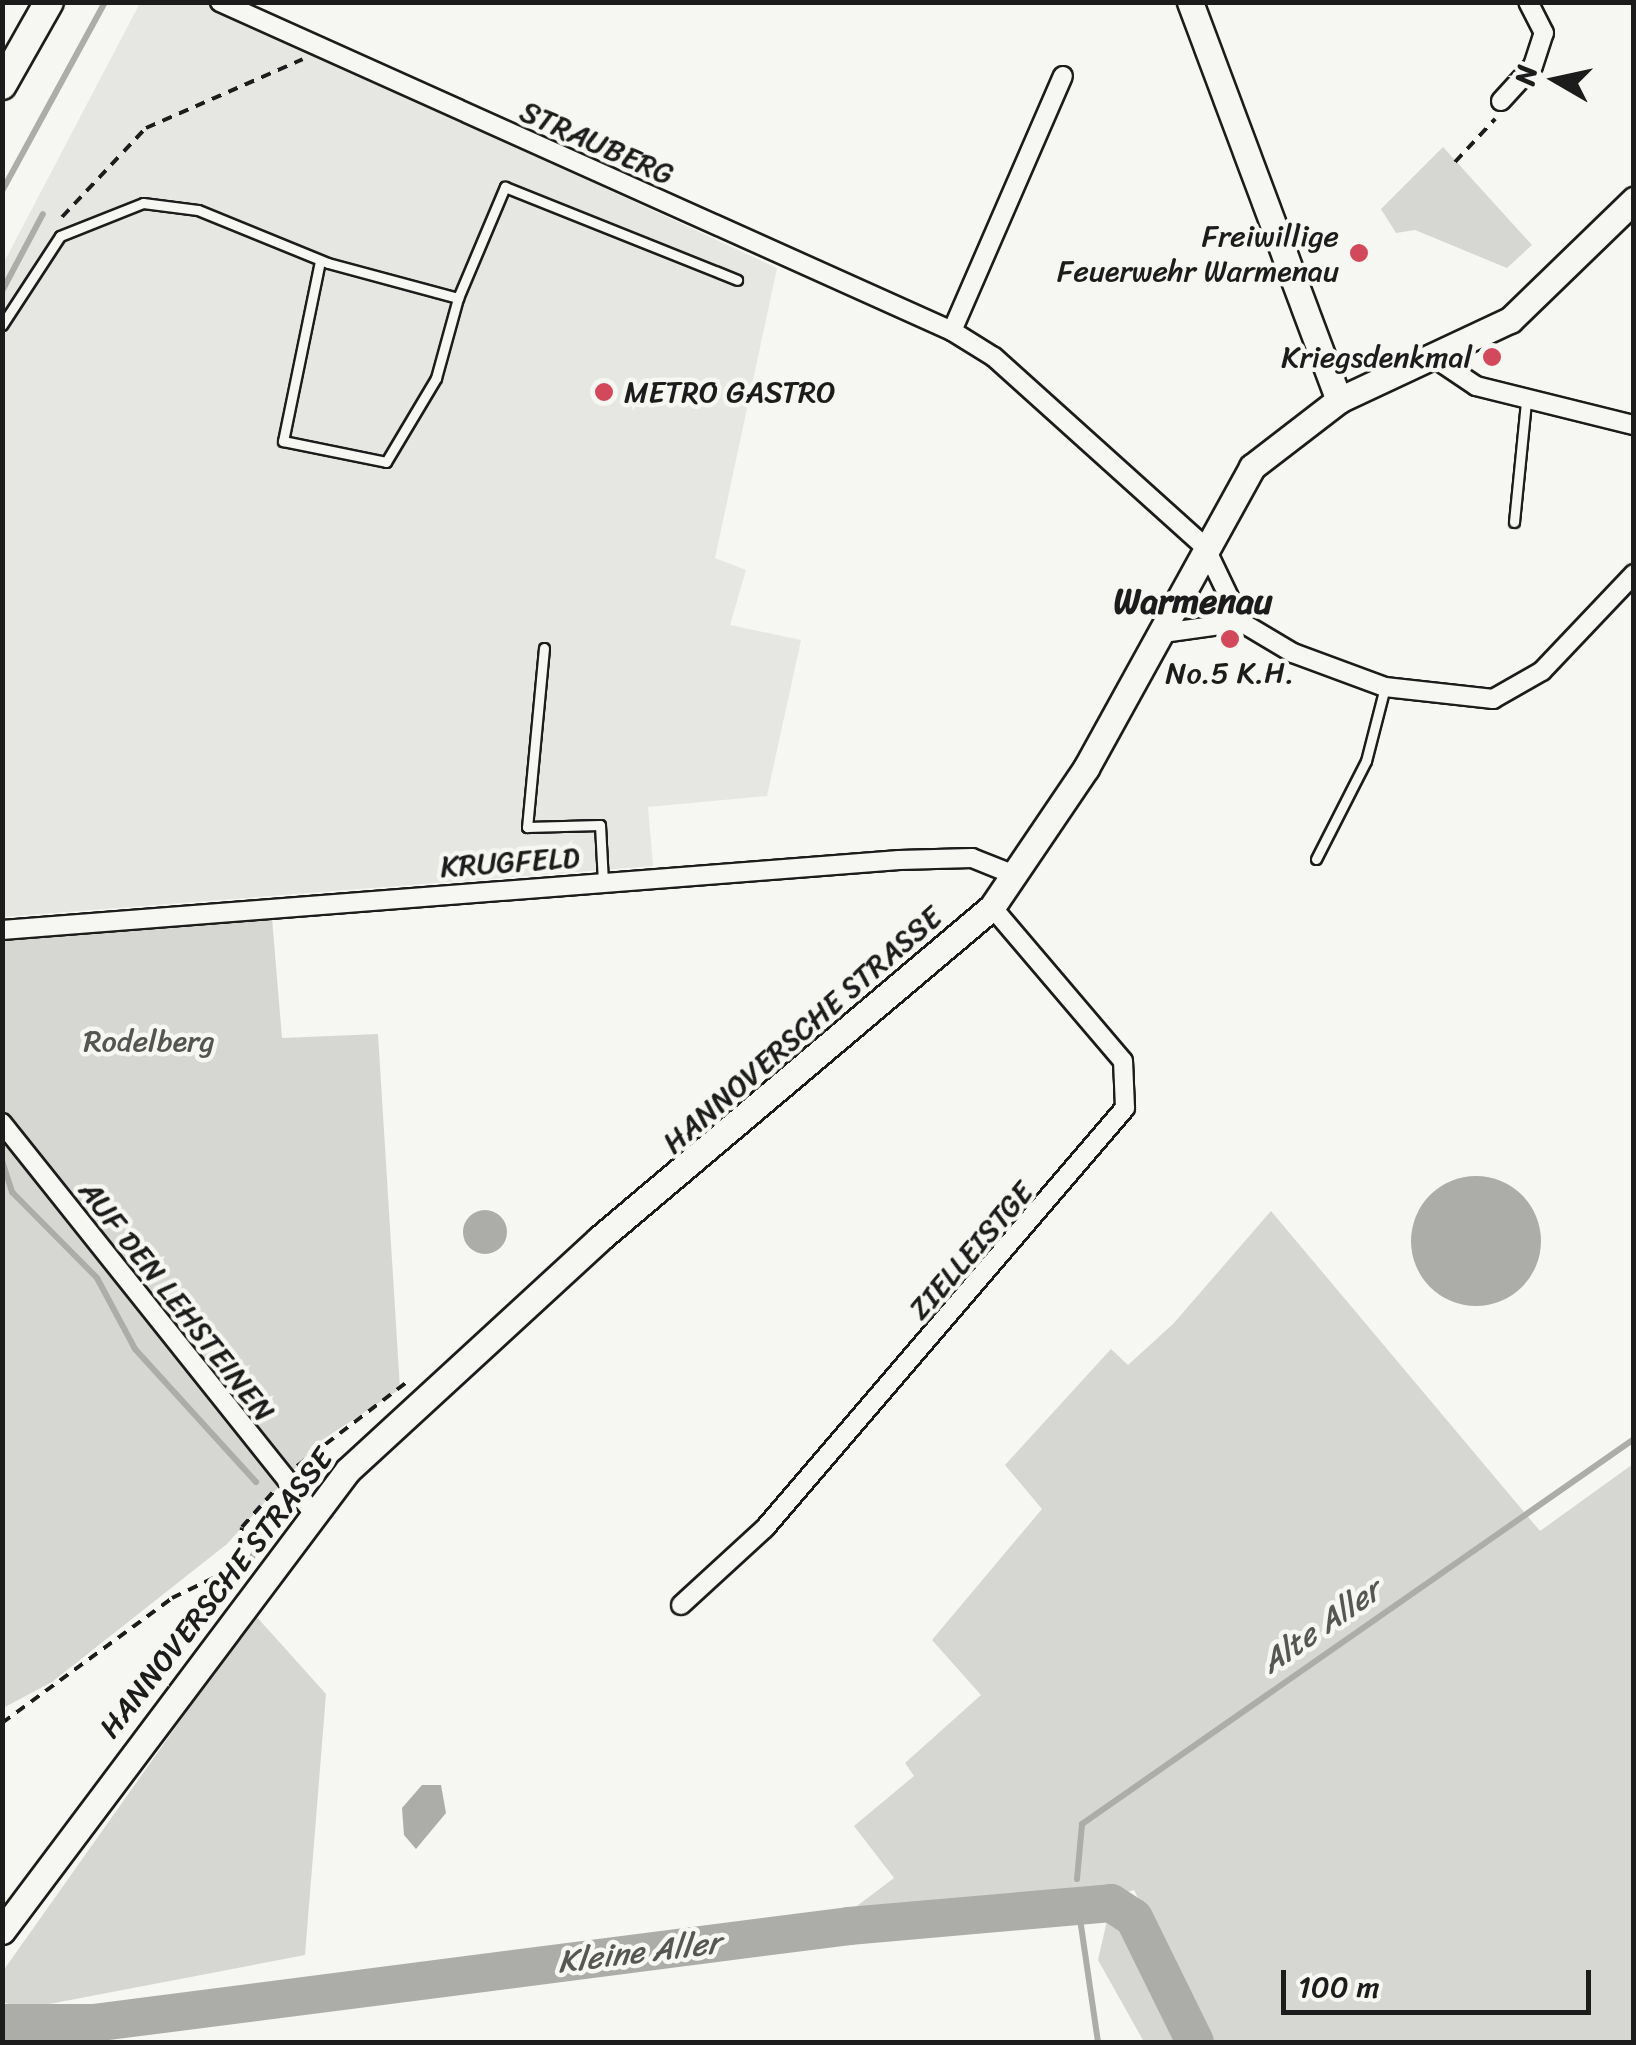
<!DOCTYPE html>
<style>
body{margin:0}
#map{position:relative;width:1636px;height:2045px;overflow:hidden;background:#f6f6f2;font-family:Sriracha,sans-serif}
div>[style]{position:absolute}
.built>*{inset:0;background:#e6e6e2}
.green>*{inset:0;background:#d6d6d2}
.water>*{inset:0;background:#acaca9}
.round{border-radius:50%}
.stream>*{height:6px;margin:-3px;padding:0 3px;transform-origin:3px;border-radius:3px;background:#acaca9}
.river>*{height:38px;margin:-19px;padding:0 19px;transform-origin:19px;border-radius:19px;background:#acaca9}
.path>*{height:4px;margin-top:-2px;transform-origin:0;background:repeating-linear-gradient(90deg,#1c1c1c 0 10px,transparent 0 18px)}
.roads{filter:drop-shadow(2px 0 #1c1c1c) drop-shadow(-2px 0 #1c1c1c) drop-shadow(0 2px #1c1c1c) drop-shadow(0 -2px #1c1c1c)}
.lane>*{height:9px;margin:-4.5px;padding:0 4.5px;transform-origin:4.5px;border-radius:4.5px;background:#f6f6f2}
.street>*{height:18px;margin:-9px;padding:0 9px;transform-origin:9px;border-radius:9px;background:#f6f6f2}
.secondary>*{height:25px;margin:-12.5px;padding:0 12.5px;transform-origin:12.5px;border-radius:12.5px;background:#f6f6f2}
.primary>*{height:28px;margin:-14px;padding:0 14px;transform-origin:14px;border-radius:14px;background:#f6f6f2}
.dots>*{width:28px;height:28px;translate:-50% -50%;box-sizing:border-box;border:5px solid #f6f6f2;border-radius:50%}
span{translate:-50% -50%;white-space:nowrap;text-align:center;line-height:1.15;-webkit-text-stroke:9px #f6f6f2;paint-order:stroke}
.street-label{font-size:30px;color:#1c1c1c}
.poi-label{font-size:30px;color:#1c1c1c}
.right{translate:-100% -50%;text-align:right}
.left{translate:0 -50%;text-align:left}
.park-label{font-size:30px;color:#545453}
.water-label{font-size:32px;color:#565654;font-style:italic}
.quarter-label{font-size:35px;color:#1c1c1c;font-weight:700}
.frame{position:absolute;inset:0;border:5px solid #1c1c1c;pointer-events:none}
.north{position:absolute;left:1506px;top:30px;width:100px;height:100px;-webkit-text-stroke:8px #f6f6f2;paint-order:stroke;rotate:279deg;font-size:28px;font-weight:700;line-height:40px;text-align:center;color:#1c1c1c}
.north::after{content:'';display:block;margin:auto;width:35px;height:45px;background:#1c1c1c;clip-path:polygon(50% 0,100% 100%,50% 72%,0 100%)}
.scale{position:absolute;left:1281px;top:1970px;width:310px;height:45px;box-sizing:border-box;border:5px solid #1c1c1c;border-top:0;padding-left:12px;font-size:30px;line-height:35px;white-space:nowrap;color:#1c1c1c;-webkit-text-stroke:8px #f6f6f2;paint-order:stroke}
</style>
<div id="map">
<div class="built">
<i style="clip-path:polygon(140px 3px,206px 3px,777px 268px,715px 558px,746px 570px,730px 625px,801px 640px,767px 796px,648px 807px,653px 866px,3px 917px,3px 264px)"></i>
</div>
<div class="green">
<i style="clip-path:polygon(1443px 147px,1532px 245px,1507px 268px,1415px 230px,1396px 233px,1381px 209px)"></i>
<i style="clip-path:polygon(272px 918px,282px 1038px,378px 1034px,400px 1389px,319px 1442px,227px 1544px,52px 1682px,3px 1708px,3px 940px)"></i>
<i style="clip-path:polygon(1271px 1211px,1540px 1531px,1633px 1464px,1633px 2042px,1210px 2042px,1134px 1890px,1084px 1906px,857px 1906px,894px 1878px,854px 1826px,914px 1776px,905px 1763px,981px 1695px,932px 1640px,1042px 1509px,1005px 1465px,1111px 1349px,1128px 1365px,1173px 1324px)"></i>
<i style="clip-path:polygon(255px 1615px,326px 1694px,305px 1955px,23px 2009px,3px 2002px,3px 1971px)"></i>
<i style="clip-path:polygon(1111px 1903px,1180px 2042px,1144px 2042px,1098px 1960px)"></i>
</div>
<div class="water">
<i class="round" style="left:1411px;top:1176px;width:130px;height:130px"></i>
<i class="round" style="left:463px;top:1210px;width:44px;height:44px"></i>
<i style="clip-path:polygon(422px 1785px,441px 1785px,446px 1813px,416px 1849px,404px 1835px,402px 1808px)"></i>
</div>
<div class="stream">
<i style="left:2px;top:191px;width:215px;rotate:-61.4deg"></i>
<i style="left:2px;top:291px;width:87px;rotate:-62deg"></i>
<i style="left:2px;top:1161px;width:33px;rotate:72deg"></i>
<i style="left:12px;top:1192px;width:121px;rotate:45.3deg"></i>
<i style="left:97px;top:1278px;width:81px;rotate:61.8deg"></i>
<i style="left:135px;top:1349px;width:180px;rotate:47.7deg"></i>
<i style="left:251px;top:1560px;width:50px;rotate:-66.5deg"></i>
<i style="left:1077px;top:1879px;width:55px;rotate:-84.8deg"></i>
<i style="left:1082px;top:1824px;width:673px;rotate:-34.89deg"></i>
<i style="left:1078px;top:1905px;width:138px;rotate:81.7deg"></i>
</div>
<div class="river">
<i style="left:2px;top:2023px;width:91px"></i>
<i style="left:93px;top:2023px;width:762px;rotate:-7.31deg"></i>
<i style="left:849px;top:1926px;width:263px;rotate:-5deg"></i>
<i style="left:1111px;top:1903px;width:27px;rotate:33deg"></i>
<i style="left:1134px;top:1918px;width:138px;rotate:63.8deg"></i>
</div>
<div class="path">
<i style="left:1455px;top:162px;width:59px;rotate:-47.1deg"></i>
<i style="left:62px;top:217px;width:122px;rotate:-46.7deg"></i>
<i style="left:146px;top:128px;width:171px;rotate:-23.7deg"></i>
<i style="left:297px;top:1466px;width:140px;rotate:-37.4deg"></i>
<i style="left:235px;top:1584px;width:57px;rotate:-83deg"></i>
<i style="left:242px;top:1527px;width:48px;rotate:-48.4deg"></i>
<i style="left:2px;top:1723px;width:211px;rotate:-36.3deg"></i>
<i style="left:172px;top:1598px;width:71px;rotate:-25.8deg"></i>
<i style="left:236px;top:1567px;width:11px;rotate:38deg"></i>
</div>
<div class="roads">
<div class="lane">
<i style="left:320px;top:261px;width:184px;rotate:101.6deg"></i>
<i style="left:283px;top:441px;width:105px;rotate:11.5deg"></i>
<i style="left:386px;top:462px;width:98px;rotate:-59.2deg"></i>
<i style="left:436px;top:378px;width:83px;rotate:-74.6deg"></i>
<i style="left:2px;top:325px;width:106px;rotate:-56.9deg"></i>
<i style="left:60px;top:236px;width:89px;rotate:-21.7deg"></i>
<i style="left:143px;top:203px;width:55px;rotate:7.3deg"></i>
<i style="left:198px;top:210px;width:140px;rotate:22.2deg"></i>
<i style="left:328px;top:263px;width:135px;rotate:15.1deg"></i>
<i style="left:458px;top:298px;width:121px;rotate:-67.1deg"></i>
<i style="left:505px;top:187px;width:250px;rotate:21.8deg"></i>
<i style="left:1514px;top:522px;width:121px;rotate:-84.3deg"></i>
<i style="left:544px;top:648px;width:180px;rotate:95.4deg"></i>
<i style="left:527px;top:827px;width:73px;rotate:-1.6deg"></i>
<i style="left:600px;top:825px;width:57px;rotate:87deg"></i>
<i style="left:1316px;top:859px;width:110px;rotate:-63deg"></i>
<i style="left:1366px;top:761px;width:76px;rotate:-75.6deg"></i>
</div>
<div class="street">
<i style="left:220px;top:2px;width:803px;rotate:24.2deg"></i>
<i style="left:952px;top:331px;width:49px;rotate:31.8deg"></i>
<i style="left:994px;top:357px;width:284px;rotate:42deg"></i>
<i style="left:1205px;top:547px;width:83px;rotate:64.4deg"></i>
<i style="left:1241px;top:622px;width:61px;rotate:30.8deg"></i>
<i style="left:1293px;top:653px;width:98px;rotate:20.3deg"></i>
<i style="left:1385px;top:687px;width:109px;rotate:6.3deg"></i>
<i style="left:1493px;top:699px;width:56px;rotate:-29.7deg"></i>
<i style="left:1542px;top:671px;width:134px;rotate:-46.5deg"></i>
<i style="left:1501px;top:101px;width:47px;rotate:-47.6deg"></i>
<i style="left:1533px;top:66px;width:35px;rotate:-72deg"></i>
<i style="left:1544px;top:33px;width:35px;rotate:-117deg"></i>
<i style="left:952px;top:331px;width:278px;rotate:-66.5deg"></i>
<i style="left:1433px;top:357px;width:52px;rotate:34deg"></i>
<i style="left:1476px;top:386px;width:163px;rotate:13.9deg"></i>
<i style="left:1163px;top:633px;width:79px;rotate:-8deg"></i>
<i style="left:2px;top:930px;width:900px;rotate:-4.46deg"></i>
<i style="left:899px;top:860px;width:73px;rotate:-1.6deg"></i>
<i style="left:972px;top:858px;width:48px;rotate:21.8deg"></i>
<i style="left:2px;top:1123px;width:497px;rotate:51.4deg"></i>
<i style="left:681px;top:1605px;width:114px;rotate:-42.5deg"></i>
<i style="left:765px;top:1528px;width:553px;rotate:-49.4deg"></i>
<i style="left:1125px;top:1108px;width:47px;rotate:-92.4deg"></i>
<i style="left:1123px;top:1061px;width:202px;rotate:-130.4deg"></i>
</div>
<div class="secondary">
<i style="left:1190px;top:2px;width:425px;rotate:69.5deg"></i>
<i style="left:2px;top:1931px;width:576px;rotate:-53.11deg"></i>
<i style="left:348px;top:1470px;width:341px;rotate:-42.6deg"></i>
<i style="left:599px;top:1239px;width:514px;rotate:-40.19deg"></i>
<i style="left:992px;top:907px;width:168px;rotate:-55.9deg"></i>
<i style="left:1086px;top:768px;width:344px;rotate:-61.1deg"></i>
<i style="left:1252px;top:467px;width:110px;rotate:-37.6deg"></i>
<i style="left:1339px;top:400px;width:189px;rotate:-25.1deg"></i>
<i style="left:1510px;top:320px;width:173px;rotate:-44.1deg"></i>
</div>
<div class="primary">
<i style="left:2px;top:85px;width:95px;rotate:-60.5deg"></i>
</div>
</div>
<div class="dots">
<i style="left:1359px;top:253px;background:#d1495b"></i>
<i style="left:1492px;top:357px;background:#d1495b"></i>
<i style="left:604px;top:392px;background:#d1495b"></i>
<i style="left:1230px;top:639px;background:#d1495b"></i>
</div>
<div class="street-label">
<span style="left:597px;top:143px;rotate:24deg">STRAUBERG</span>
<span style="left:510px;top:862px;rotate:-4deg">KRUGFELD</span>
<span style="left:802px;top:1030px;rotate:-41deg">HANNOVERSCHE STRASSE</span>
<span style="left:971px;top:1251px;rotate:-49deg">ZIELLEISTGE</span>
<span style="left:177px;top:1301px;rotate:52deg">AUF DEN LEHSTEINEN</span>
<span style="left:216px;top:1593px;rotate:-52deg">HANNOVERSCHE STRASSE</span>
</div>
<div class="poi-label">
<span class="right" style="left:1339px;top:253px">Freiwillige<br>Feuerwehr Warmenau</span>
<span class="right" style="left:1472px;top:357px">Kriegsdenkmal</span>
<span class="left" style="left:624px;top:392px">METRO GASTRO</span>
<span style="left:1230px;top:673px">No.5 K.H.</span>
</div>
<div class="park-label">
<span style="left:149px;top:1041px">Rodelberg</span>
</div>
<div class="water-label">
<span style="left:1321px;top:1627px;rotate:-35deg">Alte Aller</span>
<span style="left:639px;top:1953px;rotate:-7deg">Kleine Aller</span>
</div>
<div class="quarter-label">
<span style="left:1193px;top:601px">Warmenau</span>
</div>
<div class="frame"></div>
<div class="north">N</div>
<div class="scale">100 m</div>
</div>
